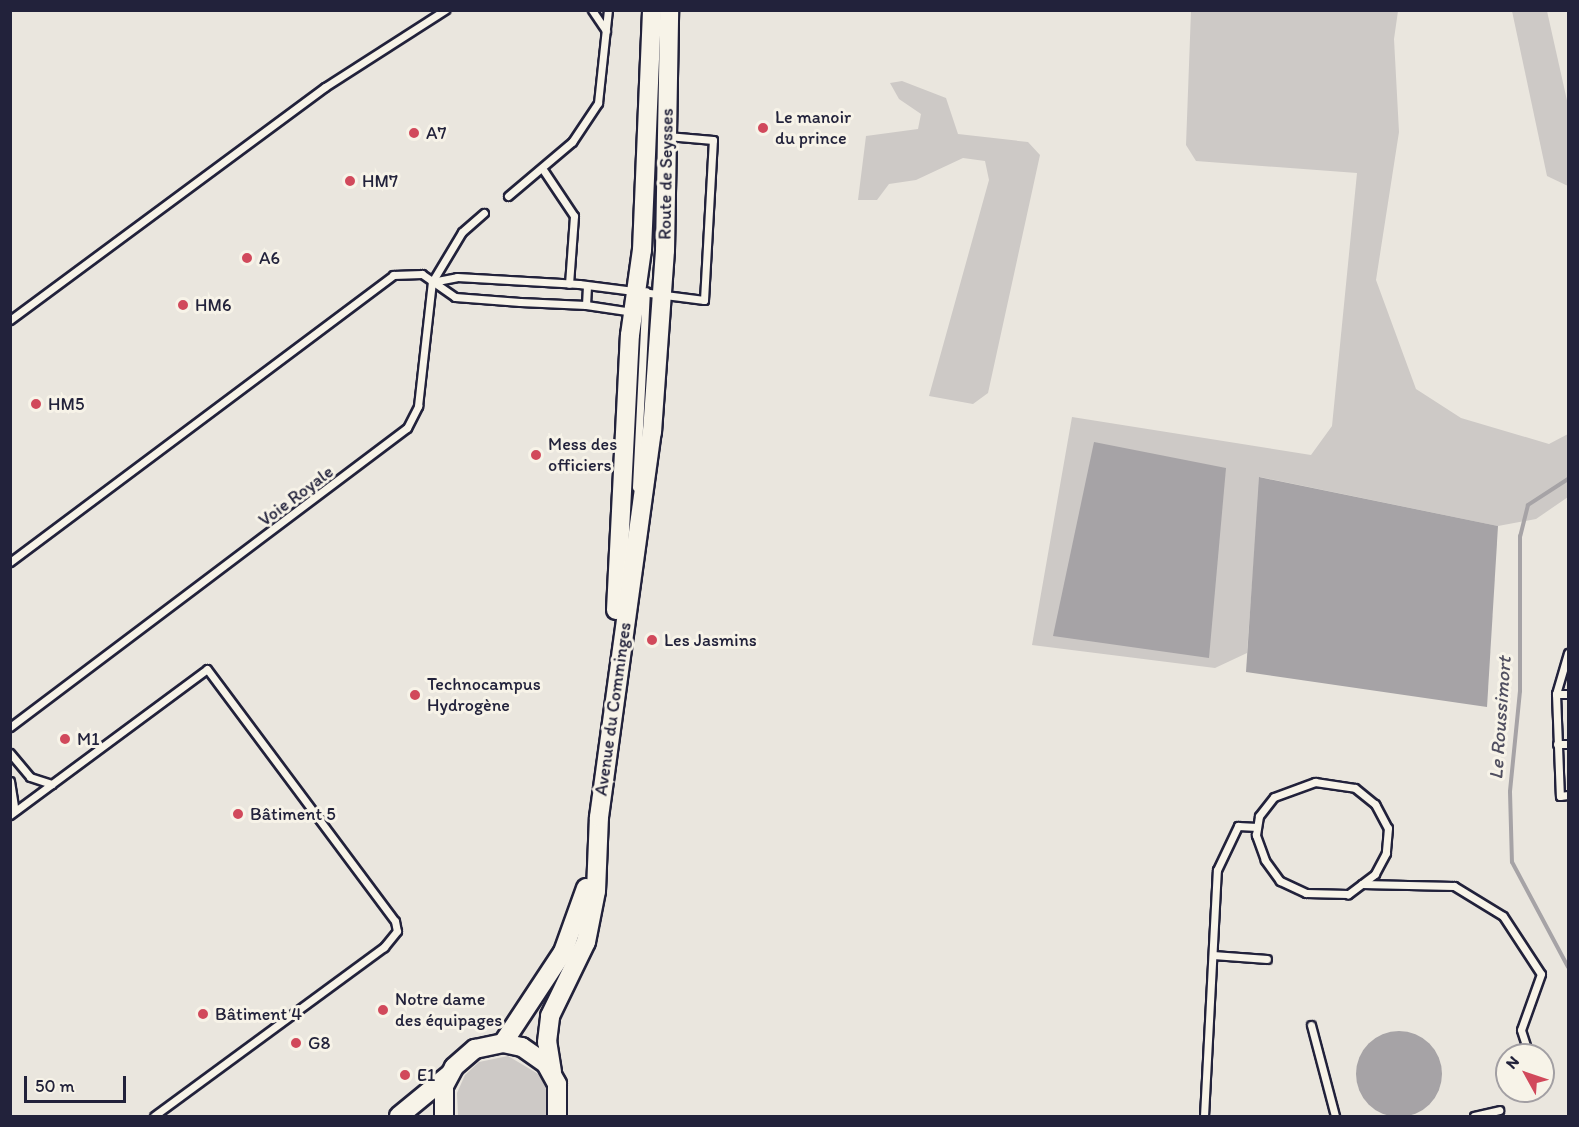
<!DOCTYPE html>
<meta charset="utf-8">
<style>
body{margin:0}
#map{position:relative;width:1579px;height:1127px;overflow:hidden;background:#eae6de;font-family:Itim,sans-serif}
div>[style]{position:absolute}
.green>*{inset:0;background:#cdc9c6}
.water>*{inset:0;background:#a6a3a6}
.round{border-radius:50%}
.stream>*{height:4px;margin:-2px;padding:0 2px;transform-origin:2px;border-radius:2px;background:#a6a3a6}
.roads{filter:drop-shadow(2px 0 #22223b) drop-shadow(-2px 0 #22223b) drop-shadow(0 2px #22223b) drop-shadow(0 -2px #22223b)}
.service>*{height:7px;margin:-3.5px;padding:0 3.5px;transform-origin:3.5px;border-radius:3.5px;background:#f7f3e8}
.secondary>*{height:18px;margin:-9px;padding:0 9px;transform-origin:9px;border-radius:9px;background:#f7f3e8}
.dots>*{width:16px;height:16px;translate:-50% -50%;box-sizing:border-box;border:3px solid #f7f3e8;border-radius:50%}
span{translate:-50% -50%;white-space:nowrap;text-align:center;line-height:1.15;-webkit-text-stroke:6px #f7f3e8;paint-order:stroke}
.poi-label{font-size:18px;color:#22223b}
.left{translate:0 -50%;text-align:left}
.street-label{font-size:18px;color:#22223b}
.water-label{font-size:20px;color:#504f60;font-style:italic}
.frame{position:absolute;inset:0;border:12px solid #22223b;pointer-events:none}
.north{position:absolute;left:1495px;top:1043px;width:60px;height:60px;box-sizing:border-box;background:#f7f3e8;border:2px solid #a29fa3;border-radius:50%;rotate:310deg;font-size:16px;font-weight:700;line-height:24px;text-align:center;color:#22223b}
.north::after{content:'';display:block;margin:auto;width:21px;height:27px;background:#d1495b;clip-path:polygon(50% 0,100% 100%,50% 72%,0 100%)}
.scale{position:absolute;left:24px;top:1076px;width:102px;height:27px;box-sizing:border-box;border:3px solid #22223b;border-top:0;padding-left:8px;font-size:18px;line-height:21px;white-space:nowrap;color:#22223b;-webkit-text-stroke:4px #f7f3e8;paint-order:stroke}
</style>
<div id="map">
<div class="green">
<i style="clip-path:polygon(1191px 11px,1398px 11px,1394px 39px,1399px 132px,1376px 280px,1416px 389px,1461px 418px,1549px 444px,1568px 434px,1568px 497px,1536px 519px,1498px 526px,1260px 477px,1247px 653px,1215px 668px,1032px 645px,1072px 417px,1311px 455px,1332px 426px,1357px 173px,1196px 161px,1186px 145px)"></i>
<i style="clip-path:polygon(1512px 11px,1547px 11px,1568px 105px,1568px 186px,1547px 176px)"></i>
<i style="clip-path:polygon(902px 81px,946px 98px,958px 134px,1028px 142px,1040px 155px,988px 393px,973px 404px,929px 396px,989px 180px,985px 161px,963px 158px,916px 180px,889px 184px,877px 200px,858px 200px,866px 136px,918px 129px,921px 114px,899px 99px,890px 83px)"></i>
<i style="clip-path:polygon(508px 1056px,540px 1075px,548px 1093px,547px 1116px,458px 1116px,457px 1093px,465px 1075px,479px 1062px)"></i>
</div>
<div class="water">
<i style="clip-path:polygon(1094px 442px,1226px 468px,1209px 658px,1053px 636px)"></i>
<i style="clip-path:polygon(1259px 477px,1498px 526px,1487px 707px,1246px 672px)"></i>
<i class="round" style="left:1356px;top:1031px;width:86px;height:86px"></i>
</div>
<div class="stream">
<i style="left:1568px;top:479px;width:48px;rotate:147deg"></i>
<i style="left:1528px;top:505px;width:32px;rotate:104deg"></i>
<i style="left:1520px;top:536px;width:155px;rotate:90deg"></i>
<i style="left:1520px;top:691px;width:101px;rotate:95.7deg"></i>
<i style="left:1510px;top:792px;width:70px;rotate:88.4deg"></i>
<i style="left:1512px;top:862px;width:119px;rotate:61.9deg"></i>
</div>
<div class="roads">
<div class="service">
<i style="left:592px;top:10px;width:25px;rotate:56deg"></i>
<i style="left:544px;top:171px;width:54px;rotate:56.3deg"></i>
<i style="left:574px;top:216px;width:68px;rotate:94.2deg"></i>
<i style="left:508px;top:196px;width:84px;rotate:-40.2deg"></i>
<i style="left:572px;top:142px;width:47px;rotate:-56.3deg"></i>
<i style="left:598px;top:103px;width:94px;rotate:-83.9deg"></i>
<i style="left:432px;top:282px;width:25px;rotate:-11deg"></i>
<i style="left:457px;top:277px;width:122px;rotate:3.3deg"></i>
<i style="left:579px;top:284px;width:126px;rotate:7.3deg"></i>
<i style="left:704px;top:300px;width:160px;rotate:-86.8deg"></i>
<i style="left:713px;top:140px;width:46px;rotate:-175deg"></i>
<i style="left:586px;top:305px;width:48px;rotate:8.5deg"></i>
<i style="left:10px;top:320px;width:392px;rotate:-36.5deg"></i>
<i style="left:325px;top:87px;width:143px;rotate:-32.7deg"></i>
<i style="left:636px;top:487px;width:196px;rotate:-87.1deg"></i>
<i style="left:10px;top:562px;width:479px;rotate:-36.8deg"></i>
<i style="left:393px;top:275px;width:29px;rotate:-2deg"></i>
<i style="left:422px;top:274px;width:40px;rotate:34.9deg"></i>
<i style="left:455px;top:297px;width:65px;rotate:4.4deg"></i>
<i style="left:520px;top:302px;width:66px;rotate:2.6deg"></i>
<i style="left:586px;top:305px;width:18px;rotate:-87deg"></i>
<i style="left:1556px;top:694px;width:43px;rotate:-73.7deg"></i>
<i style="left:1568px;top:694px;width:12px;rotate:180deg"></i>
<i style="left:1556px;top:694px;width:102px;rotate:87.8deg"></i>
<i style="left:1560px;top:796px;width:8px;rotate:-7deg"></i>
<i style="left:10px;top:727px;width:497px;rotate:-37deg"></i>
<i style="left:407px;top:428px;width:25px;rotate:-63deg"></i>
<i style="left:418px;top:406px;width:125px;rotate:-83.6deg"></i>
<i style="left:432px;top:282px;width:58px;rotate:-59deg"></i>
<i style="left:462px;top:232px;width:29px;rotate:-41deg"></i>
<i style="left:1557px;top:744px;width:11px"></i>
<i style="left:10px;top:753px;width:31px;rotate:50deg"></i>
<i style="left:30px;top:777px;width:23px;rotate:18deg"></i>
<i style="left:10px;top:781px;width:30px;rotate:81deg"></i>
<i style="left:1315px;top:782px;width:40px;rotate:8.5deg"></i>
<i style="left:1355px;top:788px;width:26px;rotate:39deg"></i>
<i style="left:1375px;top:804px;width:27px;rotate:62deg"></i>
<i style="left:1388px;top:828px;width:25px;rotate:95deg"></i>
<i style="left:1386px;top:853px;width:24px;rotate:118deg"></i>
<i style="left:1375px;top:874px;width:34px;rotate:143deg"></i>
<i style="left:1348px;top:894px;width:42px;rotate:-178.6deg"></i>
<i style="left:1306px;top:893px;width:29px;rotate:-155deg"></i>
<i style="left:1280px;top:881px;width:26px;rotate:-126deg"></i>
<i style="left:1265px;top:860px;width:27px;rotate:-110deg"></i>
<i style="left:1256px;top:835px;width:19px;rotate:-81deg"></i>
<i style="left:1259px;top:816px;width:24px;rotate:-52deg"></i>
<i style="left:1274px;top:797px;width:44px;rotate:-20.1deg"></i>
<i style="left:10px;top:815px;width:245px;rotate:-36.5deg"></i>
<i style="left:207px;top:669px;width:314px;rotate:53.3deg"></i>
<i style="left:395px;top:921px;width:10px;rotate:79deg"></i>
<i style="left:397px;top:931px;width:21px;rotate:129deg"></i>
<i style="left:384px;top:947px;width:285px;rotate:143.7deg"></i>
<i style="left:1362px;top:884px;width:92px;rotate:1.2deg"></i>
<i style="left:1454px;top:886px;width:57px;rotate:31.5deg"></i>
<i style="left:1503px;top:916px;width:69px;rotate:56.8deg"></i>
<i style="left:1541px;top:974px;width:59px;rotate:109.7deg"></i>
<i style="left:1521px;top:1030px;width:26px;rotate:72deg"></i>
<i style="left:1213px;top:955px;width:54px;rotate:4.2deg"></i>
<i style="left:1311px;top:1025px;width:94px;rotate:75.2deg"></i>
<i style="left:1204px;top:1116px;width:246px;rotate:-87deg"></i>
<i style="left:1217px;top:870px;width:49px;rotate:-64.5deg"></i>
<i style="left:1238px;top:826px;width:19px;rotate:3deg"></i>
<i style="left:1474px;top:1116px;width:26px;rotate:-13deg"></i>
</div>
<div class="secondary">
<i style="left:616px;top:610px;width:275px;rotate:-87.1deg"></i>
<i style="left:630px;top:335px;width:86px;rotate:-82deg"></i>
<i style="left:642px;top:250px;width:240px;rotate:-87.6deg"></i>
<i style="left:503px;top:1043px;width:109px;rotate:-56.6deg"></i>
<i style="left:563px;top:952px;width:68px;rotate:-70.2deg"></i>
<i style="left:552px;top:1072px;width:30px;rotate:-99deg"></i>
<i style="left:547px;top:1042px;width:26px;rotate:-83deg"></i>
<i style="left:550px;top:1016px;width:82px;rotate:-64.1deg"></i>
<i style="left:586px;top:942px;width:52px;rotate:-78.9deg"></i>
<i style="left:596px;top:891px;width:74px;rotate:-87.7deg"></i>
<i style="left:599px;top:817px;width:389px;rotate:-82.2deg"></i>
<i style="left:652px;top:432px;width:182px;rotate:-85.9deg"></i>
<i style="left:665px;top:250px;width:240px;rotate:-89deg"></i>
<i style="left:399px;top:1116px;width:65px;rotate:-39.4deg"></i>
<i style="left:444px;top:1116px;width:30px;rotate:-90deg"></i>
<i style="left:444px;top:1086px;width:21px;rotate:-62deg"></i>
<i style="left:454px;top:1067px;width:28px;rotate:-41deg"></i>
<i style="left:475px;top:1049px;width:29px;rotate:-12deg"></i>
<i style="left:503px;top:1043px;width:19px;rotate:12deg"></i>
<i style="left:522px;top:1047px;width:29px;rotate:35deg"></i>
<i style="left:546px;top:1064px;width:23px;rotate:61deg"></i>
<i style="left:557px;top:1084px;width:32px;rotate:90deg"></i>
</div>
</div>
<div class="dots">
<i style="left:763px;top:128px;background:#d1495b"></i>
<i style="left:414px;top:133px;background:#d1495b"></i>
<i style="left:350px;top:181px;background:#d1495b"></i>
<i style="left:247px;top:258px;background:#d1495b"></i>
<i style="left:183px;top:305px;background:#d1495b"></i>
<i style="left:36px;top:404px;background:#d1495b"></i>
<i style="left:536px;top:455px;background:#d1495b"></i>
<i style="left:652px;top:640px;background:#d1495b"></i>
<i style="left:415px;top:695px;background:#d1495b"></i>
<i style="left:65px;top:739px;background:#d1495b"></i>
<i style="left:238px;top:814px;background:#d1495b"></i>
<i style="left:383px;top:1010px;background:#d1495b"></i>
<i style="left:203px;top:1014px;background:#d1495b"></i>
<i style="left:296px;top:1043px;background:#d1495b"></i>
<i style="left:405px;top:1075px;background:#d1495b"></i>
</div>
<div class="poi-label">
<span class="left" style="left:775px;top:128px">Le manoir<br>du prince</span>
<span class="left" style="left:426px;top:133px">A7</span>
<span class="left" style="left:362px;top:181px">HM7</span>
<span class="left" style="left:259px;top:258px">A6</span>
<span class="left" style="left:195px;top:305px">HM6</span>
<span class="left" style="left:48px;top:404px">HM5</span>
<span class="left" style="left:548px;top:455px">Mess des<br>officiers</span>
<span class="left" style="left:664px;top:640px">Les Jasmins</span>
<span class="left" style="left:427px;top:695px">Technocampus<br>Hydrogène</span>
<span class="left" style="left:77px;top:739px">M1</span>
<span class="left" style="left:250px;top:814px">Bâtiment 5</span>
<span class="left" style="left:395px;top:1010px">Notre dame<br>des équipages</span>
<span class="left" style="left:215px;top:1014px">Bâtiment 4</span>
<span class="left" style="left:308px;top:1043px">G8</span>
<span class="left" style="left:417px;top:1075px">E1</span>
</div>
<div class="street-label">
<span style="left:666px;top:174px;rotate:-89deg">Route de Seysses</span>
<span style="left:296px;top:496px;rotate:-37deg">Voie Royale</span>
<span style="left:613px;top:709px;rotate:-82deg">Avenue du Comminges</span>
</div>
<div class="water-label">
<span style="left:1500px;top:718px;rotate:-86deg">Le Roussimort</span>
</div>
<div class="frame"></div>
<div class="north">N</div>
<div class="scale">50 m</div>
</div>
